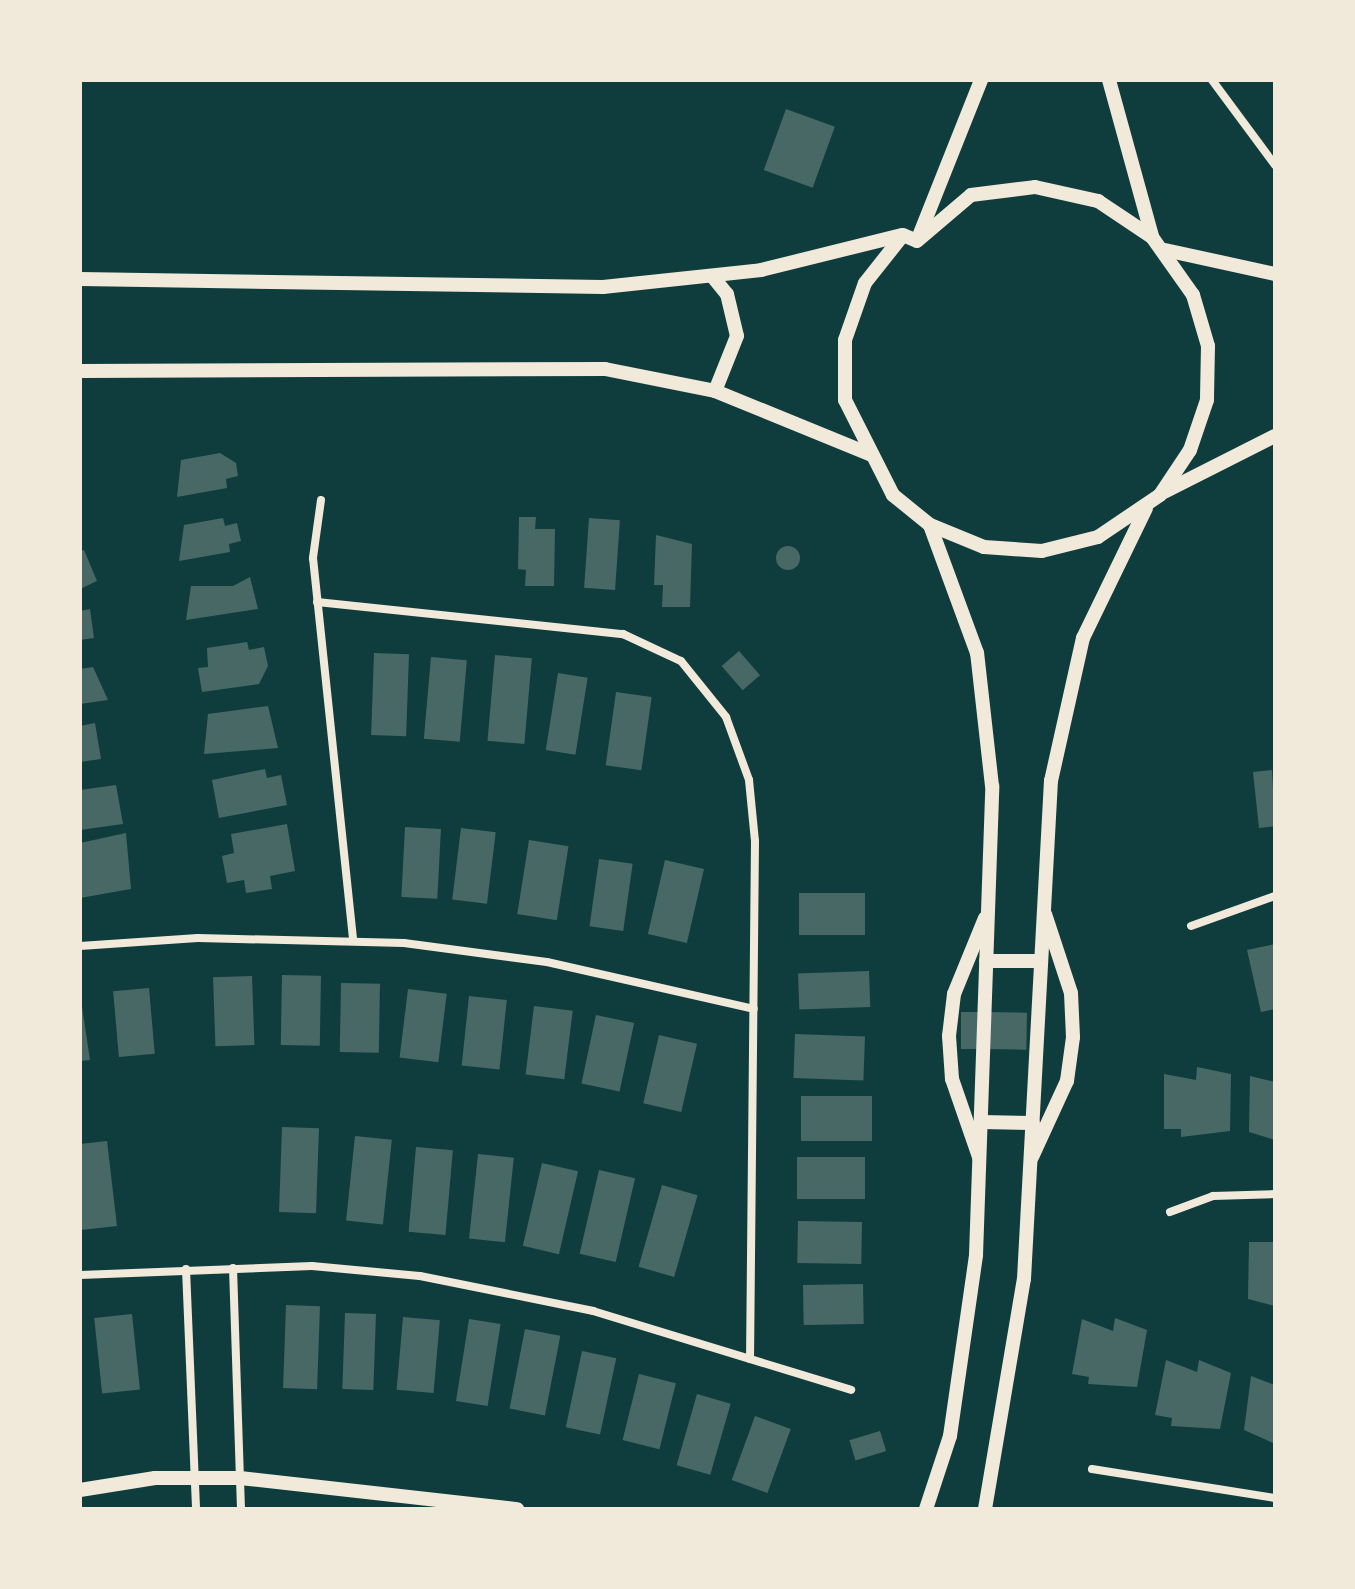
<!DOCTYPE html>
<style>
body{margin:0}
#map{position:relative;width:1355px;height:1589px;overflow:hidden;background:#0f3d3e;font-family:Merriweather,serif}
div>[style]{position:absolute}
.building>*{inset:0;background:#486865;transform-origin:0 0}
.round{border-radius:50%}
.minor>*{height:8px;margin:-4px;padding:0 4px;transform-origin:4px;border-radius:4px;background:#f1e9da}
.tertiary>*{height:14px;margin:-7px;padding:0 7px;transform-origin:7px;border-radius:7px;background:#f1e9da}
span{translate:-50% -50%;white-space:nowrap;text-align:center;line-height:1.15;-webkit-text-stroke:8px #f1e9da;paint-order:stroke}
.frame{position:absolute;inset:0;border:82px solid #f1e9da;pointer-events:none}
</style>
<div id="map">
<div class="building">
<i style="left:786px;top:109px;width:52px;height:65px;rotate:20deg"></i>
<i style="clip-path:polygon(220px 453px,236px 463px,238px 476px,226px 479px,227px 488px,177px 497px,181px 460px)"></i>
<i style="clip-path:polygon(519px 517px,536px 517px,535px 529px,555px 529px,554px 586px,525px 586px,526px 570px,518px 569px)"></i>
<i style="clip-path:polygon(223px 518px,225px 526px,237px 523px,241px 541px,229px 544px,230px 552px,179px 561px,184px 525px)"></i>
<i style="left:589px;top:518px;width:31px;height:70px;rotate:4deg"></i>
<i style="clip-path:polygon(656px 535px,692px 544px,690px 607px,662px 607px,663px 585px,654px 585px)"></i>
<i class="round" style="left:776px;top:546px;width:24px;height:24px"></i>
<i style="clip-path:polygon(84px 550px,97px 581px,80px 589px,80px 551px)"></i>
<i style="clip-path:polygon(250px 577px,258px 609px,186px 620px,191px 586px,233px 586px)"></i>
<i style="clip-path:polygon(90px 609px,94px 638px,80px 640px,80px 611px)"></i>
<i style="clip-path:polygon(247px 642px,249px 650px,264px 647px,268px 666px,259px 684px,202px 692px,198px 668px,208px 667px,207px 648px)"></i>
<i style="left:739px;top:651px;width:32px;height:23px;rotate:49deg"></i>
<i style="left:374px;top:653px;width:35px;height:82px;rotate:2deg"></i>
<i style="left:495px;top:655px;width:37px;height:86px;rotate:5deg"></i>
<i style="left:431px;top:657px;width:36px;height:82px;rotate:5deg"></i>
<i style="clip-path:polygon(93px 667px,108px 700px,80px 704px,80px 669px)"></i>
<i style="left:558px;top:673px;width:30px;height:78px;rotate:9deg"></i>
<i style="left:616px;top:692px;width:36px;height:74px;rotate:8deg"></i>
<i style="clip-path:polygon(268px 706px,278px 748px,204px 754px,208px 714px)"></i>
<i style="clip-path:polygon(95px 723px,101px 759px,80px 762px,80px 726px)"></i>
<i style="clip-path:polygon(265px 769px,267px 778px,281px 775px,287px 805px,219px 818px,212px 780px)"></i>
<i style="clip-path:polygon(1272px 770px,1275px 826px,1259px 828px,1253px 772px)"></i>
<i style="clip-path:polygon(116px 785px,123px 824px,80px 830px,80px 790px)"></i>
<i style="clip-path:polygon(287px 824px,295px 871px,270px 876px,272px 889px,246px 893px,244px 880px,227px 883px,222px 856px,234px 853px,231px 834px)"></i>
<i style="left:405px;top:827px;width:36px;height:70px;rotate:3deg"></i>
<i style="left:461px;top:828px;width:35px;height:72px;rotate:7deg"></i>
<i style="clip-path:polygon(126px 833px,131px 889px,80px 898px,80px 843px)"></i>
<i style="left:529px;top:840px;width:40px;height:75px;rotate:9deg"></i>
<i style="left:599px;top:859px;width:34px;height:68px;rotate:8deg"></i>
<i style="left:665px;top:860px;width:40px;height:76px;rotate:13deg"></i>
<i style="left:799px;top:893px;width:66px;height:42px"></i>
<i style="clip-path:polygon(1275px 944px,1275px 1009px,1261px 1012px,1247px 950px)"></i>
<i style="left:869px;top:971px;width:36px;height:71px;rotate:88deg"></i>
<i style="left:282px;top:975px;width:39px;height:70px;rotate:1deg"></i>
<i style="left:252px;top:976px;width:69px;height:39px;rotate:88deg"></i>
<i style="left:341px;top:983px;width:39px;height:69px;rotate:1deg"></i>
<i style="left:149px;top:988px;width:66px;height:36px;rotate:85deg"></i>
<i style="left:408px;top:989px;width:39px;height:69px;rotate:7deg"></i>
<i style="clip-path:polygon(80px 993px,90px 1060px,80px 1061px)"></i>
<i style="left:469px;top:996px;width:38px;height:70px;rotate:6deg"></i>
<i style="left:534px;top:1006px;width:39px;height:69px;rotate:7deg"></i>
<i style="left:981px;top:1012px;width:37px;height:20px;rotate:90deg"></i>
<i style="left:988px;top:1012px;width:39px;height:37px;rotate:1deg"></i>
<i style="left:596px;top:1015px;width:39px;height:70px;rotate:12deg"></i>
<i style="left:795px;top:1034px;width:70px;height:44px;rotate:2deg"></i>
<i style="left:659px;top:1035px;width:39px;height:70px;rotate:13deg"></i>
<i style="clip-path:polygon(1197px 1067px,1231px 1074px,1230px 1131px,1181px 1137px,1181px 1129px,1164px 1129px,1164px 1074px,1196px 1080px)"></i>
<i style="clip-path:polygon(1250px 1076px,1275px 1082px,1275px 1140px,1249px 1132px)"></i>
<i style="left:801px;top:1096px;width:71px;height:45px"></i>
<i style="left:282px;top:1127px;width:37px;height:85px;rotate:2deg"></i>
<i style="left:355px;top:1136px;width:37px;height:85px;rotate:6deg"></i>
<i style="clip-path:polygon(107px 1141px,117px 1226px,81px 1230px,80px 1144px)"></i>
<i style="left:416px;top:1147px;width:37px;height:85px;rotate:5deg"></i>
<i style="left:478px;top:1154px;width:36px;height:85px;rotate:6deg"></i>
<i style="left:865px;top:1157px;width:42px;height:68px;rotate:90deg"></i>
<i style="left:542px;top:1163px;width:37px;height:85px;rotate:13deg"></i>
<i style="left:599px;top:1170px;width:37px;height:86px;rotate:13deg"></i>
<i style="left:662px;top:1185px;width:37px;height:85px;rotate:16deg"></i>
<i style="left:798px;top:1221px;width:64px;height:42px;rotate:1deg"></i>
<i style="clip-path:polygon(1249px 1242px,1275px 1242px,1275px 1306px,1248px 1299px)"></i>
<i style="left:863px;top:1284px;width:40px;height:60px;rotate:89deg"></i>
<i style="left:286px;top:1305px;width:34px;height:83px;rotate:2deg"></i>
<i style="left:345px;top:1313px;width:31px;height:76px;rotate:2deg"></i>
<i style="left:132px;top:1314px;width:76px;height:38px;rotate:84deg"></i>
<i style="left:403px;top:1317px;width:37px;height:73px;rotate:5deg"></i>
<i style="clip-path:polygon(1115px 1318px,1147px 1330px,1137px 1387px,1088px 1384px,1089px 1377px,1072px 1374px,1082px 1319px,1113px 1331px)"></i>
<i style="left:469px;top:1319px;width:32px;height:83px;rotate:9deg"></i>
<i style="left:525px;top:1329px;width:36px;height:81px;rotate:11deg"></i>
<i style="left:582px;top:1351px;width:35px;height:78px;rotate:12deg"></i>
<i style="clip-path:polygon(1166px 1360px,1197px 1372px,1199px 1360px,1231px 1373px,1220px 1429px,1171px 1426px,1172px 1418px,1155px 1415px)"></i>
<i style="left:639px;top:1374px;width:38px;height:68px;rotate:14deg"></i>
<i style="clip-path:polygon(1251px 1376px,1275px 1385px,1273px 1443px,1244px 1430px)"></i>
<i style="left:697px;top:1394px;width:35px;height:74px;rotate:16deg"></i>
<i style="left:755px;top:1416px;width:38px;height:68px;rotate:20deg"></i>
<i style="left:880px;top:1431px;width:21px;height:32px;rotate:73deg"></i>
</div>
<div class="minor">
<i style="left:1212px;top:80px;width:106px;rotate:53.5deg"></i>
<i style="left:321px;top:500px;width:59px;rotate:97.9deg"></i>
<i style="left:313px;top:558px;width:383px;rotate:84deg"></i>
<i style="left:317px;top:602px;width:308px;rotate:6deg"></i>
<i style="left:623px;top:634px;width:64px;rotate:25deg"></i>
<i style="left:681px;top:661px;width:72px;rotate:51.2deg"></i>
<i style="left:726px;top:717px;width:67px;rotate:69.9deg"></i>
<i style="left:749px;top:780px;width:61px;rotate:84.4deg"></i>
<i style="left:755px;top:841px;width:518px;rotate:90.55deg"></i>
<i style="left:1191px;top:926px;width:89px;rotate:-19.7deg"></i>
<i style="left:80px;top:946px;width:118px;rotate:-3.9deg"></i>
<i style="left:198px;top:938px;width:206px;rotate:1.4deg"></i>
<i style="left:404px;top:943px;width:144px;rotate:7.6deg"></i>
<i style="left:547px;top:962px;width:212px;rotate:12.8deg"></i>
<i style="left:1170px;top:1212px;width:46px;rotate:-20.4deg"></i>
<i style="left:1213px;top:1196px;width:62px;rotate:-1.8deg"></i>
<i style="left:233px;top:1268px;width:241px;rotate:88.1deg"></i>
<i style="left:186px;top:1269px;width:240px;rotate:87.6deg"></i>
<i style="left:80px;top:1275px;width:232px;rotate:-2.2deg"></i>
<i style="left:312px;top:1266px;width:108px;rotate:5.3deg"></i>
<i style="left:420px;top:1276px;width:177px;rotate:11.4deg"></i>
<i style="left:593px;top:1311px;width:270px;rotate:17deg"></i>
<i style="left:1092px;top:1469px;width:185px;rotate:9deg"></i>
</div>
<div class="tertiary">
<i style="left:1109px;top:80px;width:162px;rotate:74.6deg"></i>
<i style="left:1035px;top:187px;width:65px;rotate:12.5deg"></i>
<i style="left:1098px;top:201px;width:65px;rotate:33.7deg"></i>
<i style="left:1152px;top:237px;width:71px;rotate:54.7deg"></i>
<i style="left:1193px;top:295px;width:53px;rotate:73.6deg"></i>
<i style="left:1208px;top:346px;width:54px;rotate:91.1deg"></i>
<i style="left:1207px;top:400px;width:53px;rotate:108.8deg"></i>
<i style="left:1190px;top:450px;width:54px;rotate:123.7deg"></i>
<i style="left:1160px;top:495px;width:75px;rotate:145.9deg"></i>
<i style="left:1098px;top:537px;width:58px;rotate:166deg"></i>
<i style="left:1042px;top:551px;width:58px;rotate:-176.1deg"></i>
<i style="left:984px;top:547px;width:58px;rotate:-157.8deg"></i>
<i style="left:930px;top:525px;width:48px;rotate:-141deg"></i>
<i style="left:893px;top:495px;width:106px;rotate:-116.8deg"></i>
<i style="left:845px;top:400px;width:60px;rotate:-90deg"></i>
<i style="left:845px;top:340px;width:60px;rotate:-70.7deg"></i>
<i style="left:865px;top:283px;width:61px;rotate:-51.6deg"></i>
<i style="left:903px;top:235px;width:15px;rotate:23deg"></i>
<i style="left:917px;top:241px;width:71px;rotate:-40.4deg"></i>
<i style="left:971px;top:195px;width:64px;rotate:-7.1deg"></i>
<i style="left:919px;top:236px;width:168px;rotate:-68.3deg"></i>
<i style="left:1165px;top:250px;width:113px;rotate:12.3deg"></i>
<i style="left:713px;top:277px;width:22px;rotate:51deg"></i>
<i style="left:727px;top:294px;width:43px;rotate:76.6deg"></i>
<i style="left:737px;top:336px;width:59px;rotate:111.8deg"></i>
<i style="left:80px;top:279px;width:523px;rotate:0.88deg"></i>
<i style="left:603px;top:287px;width:159px;rotate:-6.1deg"></i>
<i style="left:761px;top:270px;width:145px;rotate:-13.9deg"></i>
<i style="left:80px;top:371px;width:525px;rotate:-0.22deg"></i>
<i style="left:605px;top:369px;width:112px;rotate:11.3deg"></i>
<i style="left:715px;top:391px;width:170px;rotate:22.2deg"></i>
<i style="left:1164px;top:492px;width:124px;rotate:-26.8deg"></i>
<i style="left:986px;top:961px;width:55px"></i>
<i style="left:981px;top:1122px;width:52px;rotate:1.1deg"></i>
<i style="left:979px;top:1157px;width:83px;rotate:-109.1deg"></i>
<i style="left:952px;top:1079px;width:43px;rotate:-94deg"></i>
<i style="left:949px;top:1036px;width:42px;rotate:-83.2deg"></i>
<i style="left:954px;top:994px;width:82px;rotate:-67.8deg"></i>
<i style="left:1032px;top:1157px;width:84px;rotate:-65.3deg"></i>
<i style="left:1067px;top:1081px;width:44px;rotate:-82.2deg"></i>
<i style="left:1073px;top:1037px;width:44px;rotate:-92.6deg"></i>
<i style="left:1071px;top:993px;width:83px;rotate:-108.2deg"></i>
<i style="left:80px;top:1490px;width:76px;rotate:-9.1deg"></i>
<i style="left:155px;top:1478px;width:85px"></i>
<i style="left:240px;top:1478px;width:279px;rotate:6.4deg"></i>
<i style="left:926px;top:1509px;width:77px;rotate:-71.8deg"></i>
<i style="left:950px;top:1436px;width:183px;rotate:-81.8deg"></i>
<i style="left:976px;top:1255px;width:469px;rotate:-88deg"></i>
<i style="left:992px;top:786px;width:134px;rotate:-96.4deg"></i>
<i style="left:977px;top:653px;width:136px;rotate:-110.2deg"></i>
<i style="left:985px;top:1509px;width:233px;rotate:-80.4deg"></i>
<i style="left:1024px;top:1279px;width:499px;rotate:-86.9deg"></i>
<i style="left:1051px;top:781px;width:147px;rotate:-77.4deg"></i>
<i style="left:1083px;top:638px;width:144px;rotate:-64.1deg"></i>
</div>
<div class="frame"></div>
</div>
